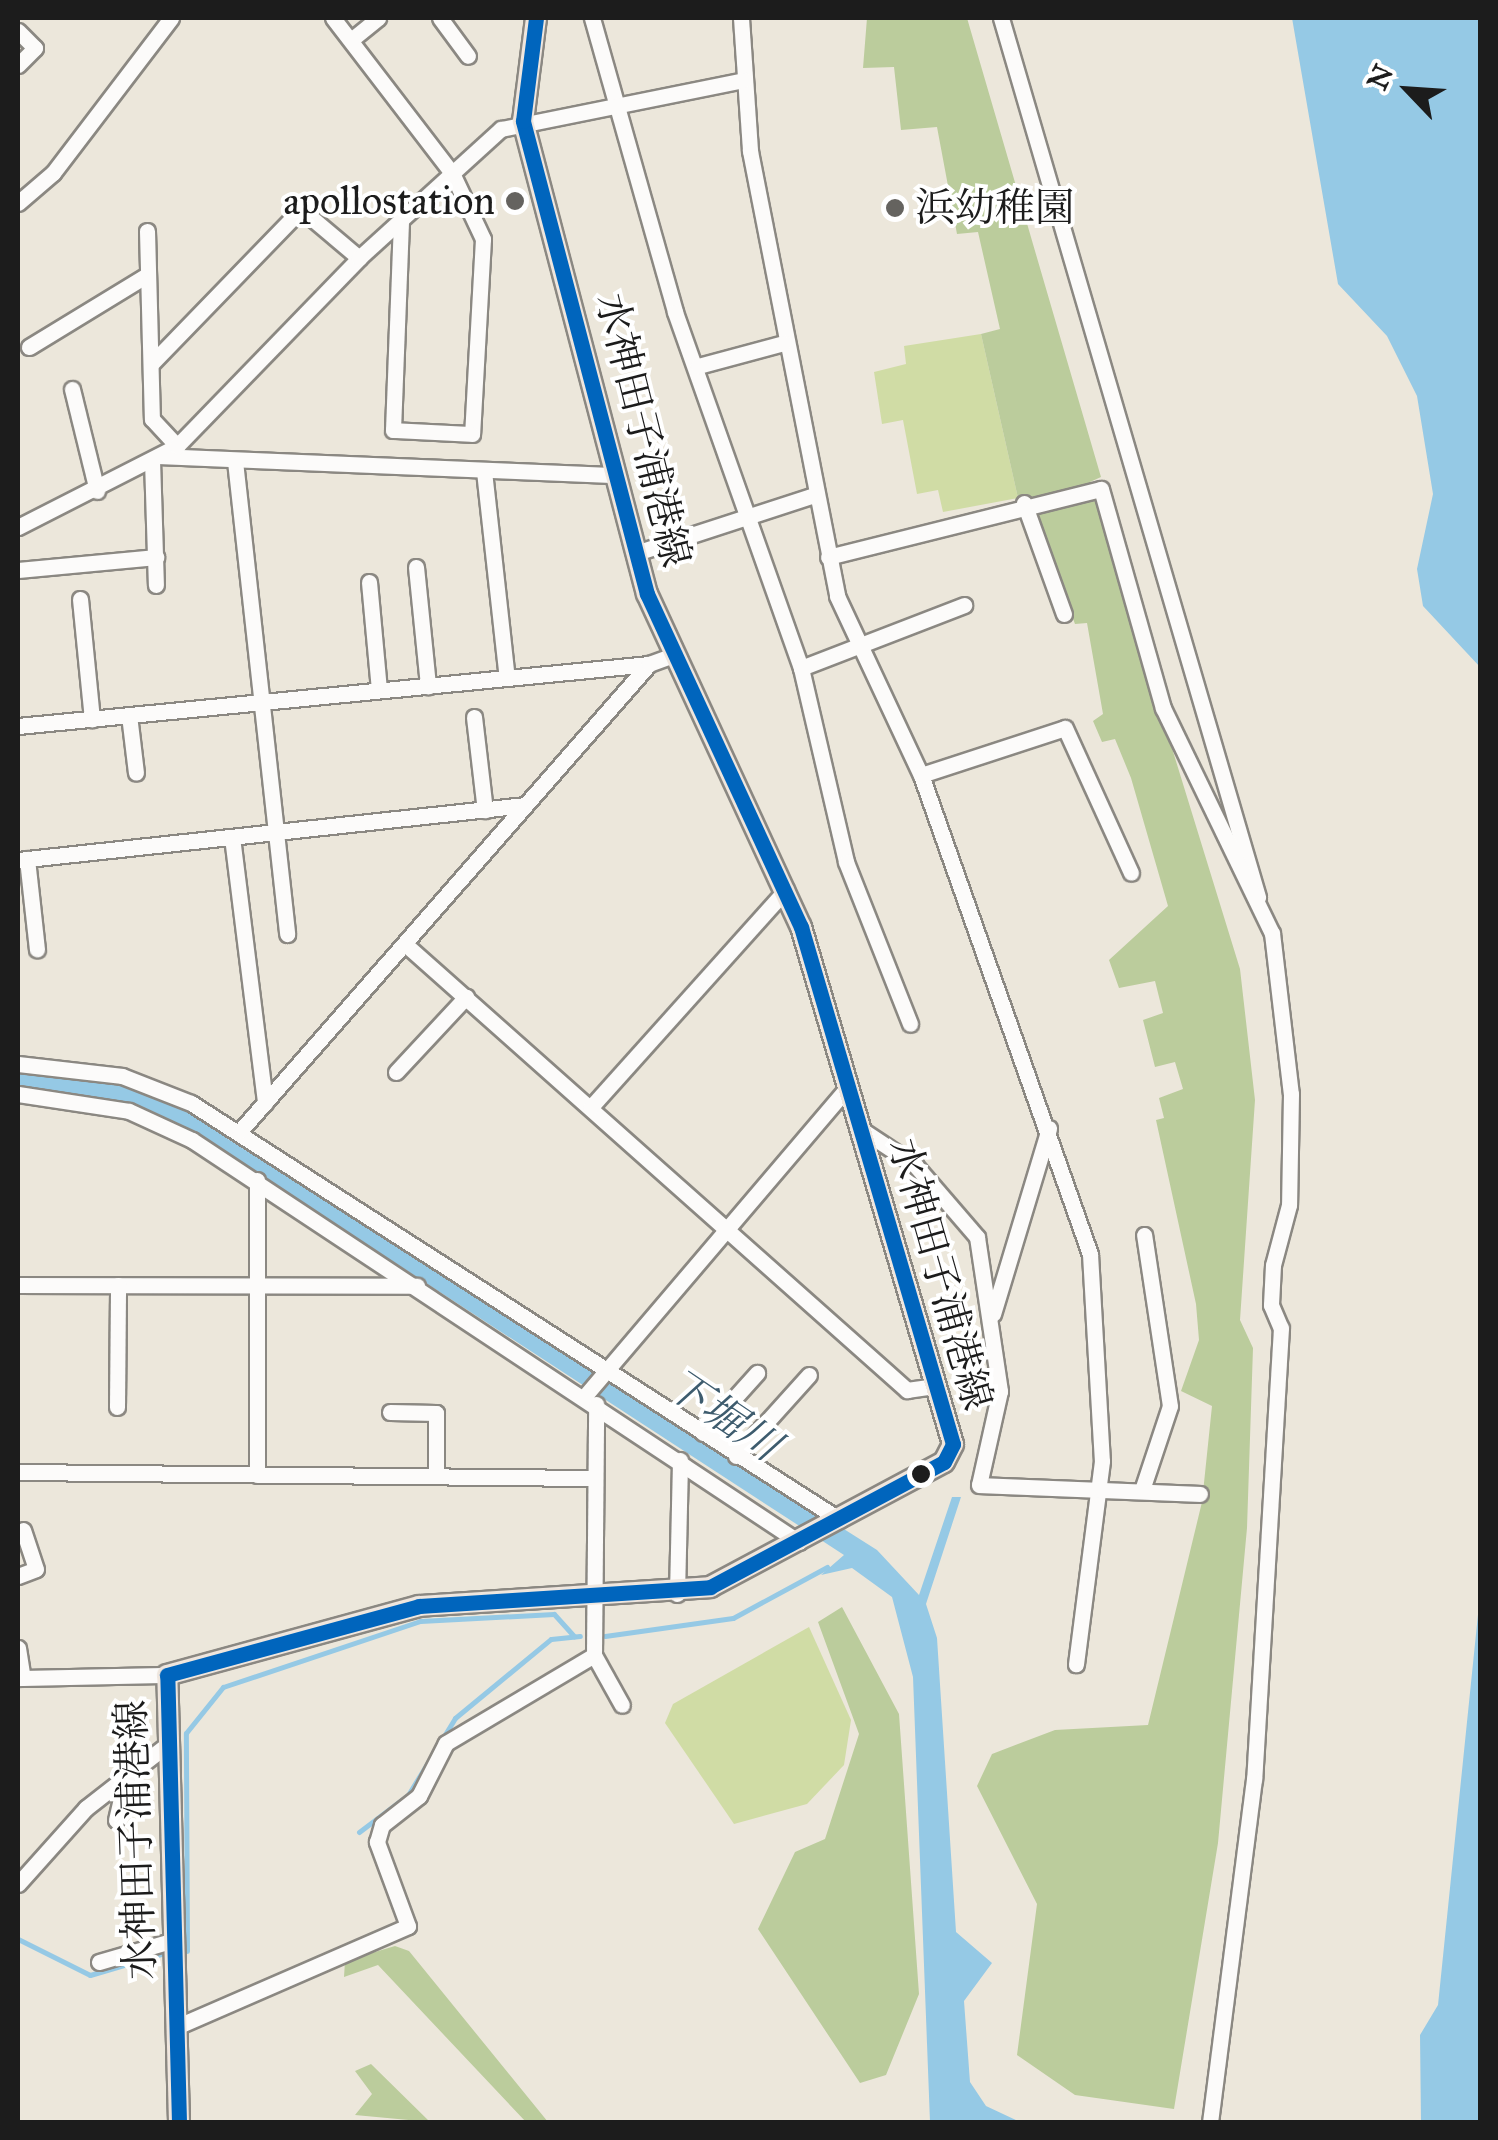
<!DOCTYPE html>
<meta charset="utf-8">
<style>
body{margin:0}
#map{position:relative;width:1498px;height:2140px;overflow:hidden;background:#ece7db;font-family:"IM FELL Great Primer","Noto Serif JP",serif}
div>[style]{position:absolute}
.green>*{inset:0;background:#d0dca5}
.forest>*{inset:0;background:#bbcc9c}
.water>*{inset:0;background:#95c9e5}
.stream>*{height:5px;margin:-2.5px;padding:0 2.5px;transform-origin:2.5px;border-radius:2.5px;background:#95c9e5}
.river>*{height:28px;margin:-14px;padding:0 14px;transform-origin:14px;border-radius:14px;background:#95c9e5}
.roads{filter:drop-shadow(2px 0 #8b8882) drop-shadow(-2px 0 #8b8882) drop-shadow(0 2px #8b8882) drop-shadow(0 -2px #8b8882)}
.minor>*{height:15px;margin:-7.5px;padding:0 7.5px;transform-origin:7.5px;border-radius:7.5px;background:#fcfbfa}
.major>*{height:20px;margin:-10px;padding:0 10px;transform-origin:10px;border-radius:10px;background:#efe6de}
.bus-1>*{height:15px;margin:-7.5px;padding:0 7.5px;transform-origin:7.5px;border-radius:7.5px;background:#0065bd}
.dots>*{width:28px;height:28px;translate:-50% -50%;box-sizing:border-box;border:5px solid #fff;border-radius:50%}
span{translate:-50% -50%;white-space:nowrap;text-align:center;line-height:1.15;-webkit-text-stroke:8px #fff;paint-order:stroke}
.poi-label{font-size:40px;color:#1c1c1c}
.right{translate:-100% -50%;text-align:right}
.left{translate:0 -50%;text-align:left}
.street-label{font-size:40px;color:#1c1c1c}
.water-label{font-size:42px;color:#3e5c6e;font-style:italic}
.frame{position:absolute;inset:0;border:20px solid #1c1c1c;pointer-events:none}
.north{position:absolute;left:1358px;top:40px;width:100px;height:100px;-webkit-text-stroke:8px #fff;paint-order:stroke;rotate:295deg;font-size:28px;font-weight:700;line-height:40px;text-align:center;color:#1c1c1c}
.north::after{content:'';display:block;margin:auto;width:35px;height:45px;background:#1c1c1c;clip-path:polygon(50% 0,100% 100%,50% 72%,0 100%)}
</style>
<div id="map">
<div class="green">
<i style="clip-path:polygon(981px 334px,1018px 498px,943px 512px,938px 490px,917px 494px,903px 420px,882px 424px,874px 372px,906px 364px,904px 346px)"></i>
<i style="clip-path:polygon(809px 1627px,851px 1720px,844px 1765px,807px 1804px,734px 1824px,665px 1723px,673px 1704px)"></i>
</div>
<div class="forest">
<i style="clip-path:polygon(867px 18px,967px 18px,1101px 477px,1090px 482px,1240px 969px,1255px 1100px,1240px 1320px,1253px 1348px,1247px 1528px,1218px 1843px,1174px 2109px,1075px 2095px,1017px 2055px,1037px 1904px,977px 1786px,992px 1754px,1055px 1730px,1148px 1725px,1202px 1502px,1212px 1406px,1181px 1391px,1199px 1340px,1196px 1304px,1156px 1120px,1164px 1118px,1159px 1098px,1183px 1089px,1175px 1062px,1155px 1067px,1143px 1020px,1163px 1013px,1155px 981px,1119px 988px,1109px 960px,1168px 906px,1131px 778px,1115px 739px,1102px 742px,1093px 721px,1103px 714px,1087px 623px,1075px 624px,1028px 497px,1018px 498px,981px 334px,1000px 329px,978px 232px,957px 234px,937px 127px,901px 130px,894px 67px,863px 68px)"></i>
<i style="clip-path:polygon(842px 1607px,899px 1714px,919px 1994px,886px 2075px,860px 2083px,758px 1929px,795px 1852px,825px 1839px,859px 1734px,818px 1622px)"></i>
<i style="clip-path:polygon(395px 1946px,409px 1951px,548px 2122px,526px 2122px,378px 1965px,344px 1977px,345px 1961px)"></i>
<i style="clip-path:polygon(371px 2064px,430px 2122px,355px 2115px,372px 2094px,355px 2071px)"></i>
</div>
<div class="water">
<i style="clip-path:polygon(1292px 18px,1480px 18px,1480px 667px,1423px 606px,1417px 569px,1433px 494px,1417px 396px,1387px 336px,1338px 284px)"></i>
<i style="clip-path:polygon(182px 1110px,877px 1550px,919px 1595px,952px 1497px,961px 1497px,926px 1604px,937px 1638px,956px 1932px,992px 1963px,964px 2001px,970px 2082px,986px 2106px,1020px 2122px,930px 2122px,913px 1677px,892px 1597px,852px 1568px,821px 1575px,844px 1555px,177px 1121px)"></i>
<i style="clip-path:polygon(1480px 1595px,1480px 2122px,1421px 2122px,1420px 2035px,1438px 2005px)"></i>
</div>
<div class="stream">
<i style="left:605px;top:1636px;width:129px;rotate:-8deg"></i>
<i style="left:733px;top:1618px;width:107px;rotate:-28.5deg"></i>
<i style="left:359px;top:1832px;width:61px;rotate:-37.1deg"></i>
<i style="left:408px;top:1795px;width:90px;rotate:-58.6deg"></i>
<i style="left:455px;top:1718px;width:124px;rotate:-39.5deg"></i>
<i style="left:551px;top:1639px;width:29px;rotate:-6deg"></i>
<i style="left:18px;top:1939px;width:80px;rotate:26.6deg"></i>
<i style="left:90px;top:1975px;width:74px;rotate:-16.5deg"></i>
<i style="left:187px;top:1951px;width:218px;rotate:-90.3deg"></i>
<i style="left:186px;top:1733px;width:59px;rotate:-51.2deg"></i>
<i style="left:223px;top:1687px;width:208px;rotate:-18.5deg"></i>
<i style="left:420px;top:1621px;width:134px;rotate:-3deg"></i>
<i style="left:554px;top:1614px;width:30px;rotate:48deg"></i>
</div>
<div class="river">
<i style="left:18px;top:1079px;width:133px;rotate:7.8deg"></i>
<i style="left:150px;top:1097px;width:70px;rotate:29.8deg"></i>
</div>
<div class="roads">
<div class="minor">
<i style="left:333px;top:18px;width:195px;rotate:52.5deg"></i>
<i style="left:452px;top:173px;width:73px;rotate:64.8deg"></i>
<i style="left:483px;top:239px;width:195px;rotate:93.2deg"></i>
<i style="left:472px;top:434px;width:79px;rotate:-177.1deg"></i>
<i style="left:393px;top:430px;width:213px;rotate:-87.8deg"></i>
<i style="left:440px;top:18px;width:47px;rotate:53.6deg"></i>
<i style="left:592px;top:18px;width:305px;rotate:74.2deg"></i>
<i style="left:675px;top:312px;width:378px;rotate:70.5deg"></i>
<i style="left:801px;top:668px;width:199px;rotate:76.9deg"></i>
<i style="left:846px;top:862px;width:174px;rotate:68.4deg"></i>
<i style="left:741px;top:18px;width:133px;rotate:86.1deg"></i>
<i style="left:750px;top:151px;width:453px;rotate:78.9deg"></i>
<i style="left:837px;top:596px;width:198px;rotate:64.9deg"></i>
<i style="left:921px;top:775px;width:508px;rotate:70.57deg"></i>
<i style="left:1090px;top:1254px;width:207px;rotate:86.7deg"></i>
<i style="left:1102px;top:1461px;width:205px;rotate:97.3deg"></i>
<i style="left:1001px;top:18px;width:916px;rotate:73.7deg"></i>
<i style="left:18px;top:31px;width:24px;rotate:45deg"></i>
<i style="left:35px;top:48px;width:24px;rotate:135deg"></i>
<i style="left:351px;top:40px;width:35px;rotate:-39deg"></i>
<i style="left:18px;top:203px;width:46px;rotate:-40.6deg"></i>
<i style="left:53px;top:173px;width:195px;rotate:-52.7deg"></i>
<i style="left:147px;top:231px;width:188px;rotate:88.5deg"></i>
<i style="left:152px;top:419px;width:37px;rotate:47deg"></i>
<i style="left:29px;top:347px;width:138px;rotate:-31.4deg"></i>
<i style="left:152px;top:363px;width:214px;rotate:-45.9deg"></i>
<i style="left:301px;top:209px;width:76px;rotate:40.2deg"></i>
<i style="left:698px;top:366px;width:89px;rotate:-15deg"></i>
<i style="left:72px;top:389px;width:105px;rotate:76.2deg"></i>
<i style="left:159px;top:456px;width:457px;rotate:2.4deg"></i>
<i style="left:152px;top:460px;width:125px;rotate:88.2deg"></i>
<i style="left:235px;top:461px;width:476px;rotate:83.7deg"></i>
<i style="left:484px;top:471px;width:208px;rotate:83.7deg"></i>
<i style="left:1024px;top:503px;width:118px;rotate:70.2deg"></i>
<i style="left:18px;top:527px;width:178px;rotate:-27deg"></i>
<i style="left:177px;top:446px;width:262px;rotate:-45.9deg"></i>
<i style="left:359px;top:258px;width:192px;rotate:-42.3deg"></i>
<i style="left:501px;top:129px;width:248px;rotate:-11.4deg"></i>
<i style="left:636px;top:553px;width:187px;rotate:-18deg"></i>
<i style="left:828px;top:557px;width:281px;rotate:-14deg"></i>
<i style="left:1101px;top:489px;width:228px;rotate:74.2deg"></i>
<i style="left:1163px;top:708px;width:250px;rotate:64.2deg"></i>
<i style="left:1272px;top:933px;width:162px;rotate:83.3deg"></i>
<i style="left:1291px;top:1094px;width:111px;rotate:91deg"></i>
<i style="left:1289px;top:1205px;width:62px;rotate:104.9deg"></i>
<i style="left:1273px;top:1265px;width:40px;rotate:92.9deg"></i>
<i style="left:1271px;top:1305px;width:25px;rotate:67deg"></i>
<i style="left:1281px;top:1328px;width:452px;rotate:93.4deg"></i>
<i style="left:1254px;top:1779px;width:346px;rotate:97.3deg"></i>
<i style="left:416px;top:567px;width:120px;rotate:84.2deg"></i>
<i style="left:18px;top:570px;width:139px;rotate:-5.4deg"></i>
<i style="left:369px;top:582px;width:108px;rotate:84.7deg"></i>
<i style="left:80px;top:599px;width:121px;rotate:84.3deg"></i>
<i style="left:801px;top:668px;width:175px;rotate:-21.1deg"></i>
<i style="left:129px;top:715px;width:58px;rotate:83.1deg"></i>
<i style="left:474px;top:717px;width:94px;rotate:83.3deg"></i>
<i style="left:18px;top:726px;width:634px;rotate:-5.61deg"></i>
<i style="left:921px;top:775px;width:151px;rotate:-18.1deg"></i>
<i style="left:1065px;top:728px;width:159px;rotate:65.5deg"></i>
<i style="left:232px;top:837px;width:268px;rotate:82.9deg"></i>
<i style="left:27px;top:859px;width:91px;rotate:83.7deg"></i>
<i style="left:18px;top:860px;width:510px;rotate:-6.19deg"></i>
<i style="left:405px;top:944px;width:672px;rotate:41.62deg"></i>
<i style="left:907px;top:1390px;width:29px;rotate:-8deg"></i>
<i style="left:18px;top:1064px;width:105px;rotate:6.6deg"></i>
<i style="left:122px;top:1076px;width:74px;rotate:21.4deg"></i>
<i style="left:191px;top:1103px;width:771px;rotate:32.72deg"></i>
<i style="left:396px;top:1072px;width:103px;rotate:-47deg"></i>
<i style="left:18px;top:1094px;width:112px;rotate:8.7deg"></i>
<i style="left:129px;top:1111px;width:69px;rotate:24.7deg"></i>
<i style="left:192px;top:1140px;width:728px;rotate:33.52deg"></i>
<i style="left:591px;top:1107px;width:292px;rotate:-48.1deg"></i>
<i style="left:862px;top:1130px;width:64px;rotate:33.4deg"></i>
<i style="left:915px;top:1165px;width:95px;rotate:49.3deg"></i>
<i style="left:977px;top:1237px;width:156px;rotate:81.5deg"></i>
<i style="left:1000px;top:1391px;width:96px;rotate:102.6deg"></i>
<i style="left:979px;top:1485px;width:221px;rotate:2.3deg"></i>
<i style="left:240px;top:1131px;width:621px;rotate:-48.79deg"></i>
<i style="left:649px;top:664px;width:23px;rotate:-20deg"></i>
<i style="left:18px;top:1285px;width:399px;rotate:0.1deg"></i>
<i style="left:993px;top:1314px;width:194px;rotate:-73.2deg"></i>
<i style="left:584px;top:1397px;width:409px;rotate:-49.6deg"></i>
<i style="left:117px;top:1407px;width:122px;rotate:-89.5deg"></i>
<i style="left:390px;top:1412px;width:46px;rotate:1.2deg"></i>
<i style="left:436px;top:1413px;width:63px;rotate:90deg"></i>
<i style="left:703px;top:1433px;width:81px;rotate:-48deg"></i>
<i style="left:736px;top:1456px;width:109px;rotate:-48deg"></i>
<i style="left:18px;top:1472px;width:574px;rotate:0.6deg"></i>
<i style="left:257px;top:1475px;width:295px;rotate:-90deg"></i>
<i style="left:1143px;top:1487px;width:85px;rotate:-71.6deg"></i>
<i style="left:1170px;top:1406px;width:173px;rotate:-98.6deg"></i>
<i style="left:18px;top:1576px;width:19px;rotate:-21deg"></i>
<i style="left:36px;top:1569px;width:41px;rotate:-108.4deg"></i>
<i style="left:677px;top:1594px;width:134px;rotate:-88.7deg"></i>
<i style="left:18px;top:1648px;width:30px;rotate:81deg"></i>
<i style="left:594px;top:1655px;width:57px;rotate:60.8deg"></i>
<i style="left:18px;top:1678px;width:149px;rotate:-1.2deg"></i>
<i style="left:116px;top:1820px;width:44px;rotate:-76.9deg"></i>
<i style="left:18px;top:1884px;width:102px;rotate:-48.2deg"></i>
<i style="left:86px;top:1808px;width:104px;rotate:-38deg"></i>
<i style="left:99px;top:1962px;width:78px;rotate:-16.3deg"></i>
<i style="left:176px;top:2027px;width:253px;rotate:-23.5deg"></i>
<i style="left:408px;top:1926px;width:90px;rotate:-110.3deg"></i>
<i style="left:377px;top:1842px;width:18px;rotate:-74deg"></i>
<i style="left:382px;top:1825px;width:47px;rotate:-38.1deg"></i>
<i style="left:419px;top:1796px;width:59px;rotate:-63deg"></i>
<i style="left:446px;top:1743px;width:172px;rotate:-30.7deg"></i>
<i style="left:594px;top:1655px;width:251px;rotate:-89.5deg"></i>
</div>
<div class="major">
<i style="left:179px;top:2122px;width:447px;rotate:-91.5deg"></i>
<i style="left:167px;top:1675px;width:261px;rotate:-15.3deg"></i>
<i style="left:419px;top:1606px;width:292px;rotate:-3.7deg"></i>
<i style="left:710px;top:1587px;width:265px;rotate:-28.1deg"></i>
<i style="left:944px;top:1462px;width:20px;rotate:-63deg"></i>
<i style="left:953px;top:1444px;width:539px;rotate:-106.38deg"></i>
<i style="left:801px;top:927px;width:367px;rotate:-114.8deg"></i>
<i style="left:647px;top:594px;width:489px;rotate:-104.7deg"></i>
<i style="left:523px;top:121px;width:104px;rotate:-82.8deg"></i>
</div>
</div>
<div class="bus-1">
<i style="left:179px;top:2122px;width:447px;rotate:-91.5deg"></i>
<i style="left:167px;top:1675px;width:261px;rotate:-15.3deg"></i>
<i style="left:419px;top:1606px;width:292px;rotate:-3.7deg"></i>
<i style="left:710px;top:1587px;width:265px;rotate:-28.1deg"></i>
<i style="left:944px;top:1462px;width:20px;rotate:-63deg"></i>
<i style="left:953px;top:1444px;width:539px;rotate:-106.38deg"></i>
<i style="left:801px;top:927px;width:367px;rotate:-114.8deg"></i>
<i style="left:647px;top:594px;width:489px;rotate:-104.7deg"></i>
<i style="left:523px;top:121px;width:104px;rotate:-82.8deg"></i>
</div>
<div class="dots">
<i style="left:515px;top:201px;background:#65635f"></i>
<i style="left:895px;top:208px;background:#65635f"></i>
<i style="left:921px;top:1474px;background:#1c1c1c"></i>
</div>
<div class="poi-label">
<span class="right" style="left:495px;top:201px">apollostation</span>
<span class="left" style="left:915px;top:208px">浜幼稚園</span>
</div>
<div class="street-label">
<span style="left:643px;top:430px;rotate:76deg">水神田子浦港線</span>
<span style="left:940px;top:1274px;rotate:74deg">水神田子浦港線</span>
<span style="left:136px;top:1840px;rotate:-92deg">水神田子浦港線</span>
</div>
<div class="water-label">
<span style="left:723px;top:1415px;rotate:34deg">下堀川</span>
</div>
<div class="frame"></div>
<div class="north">N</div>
</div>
